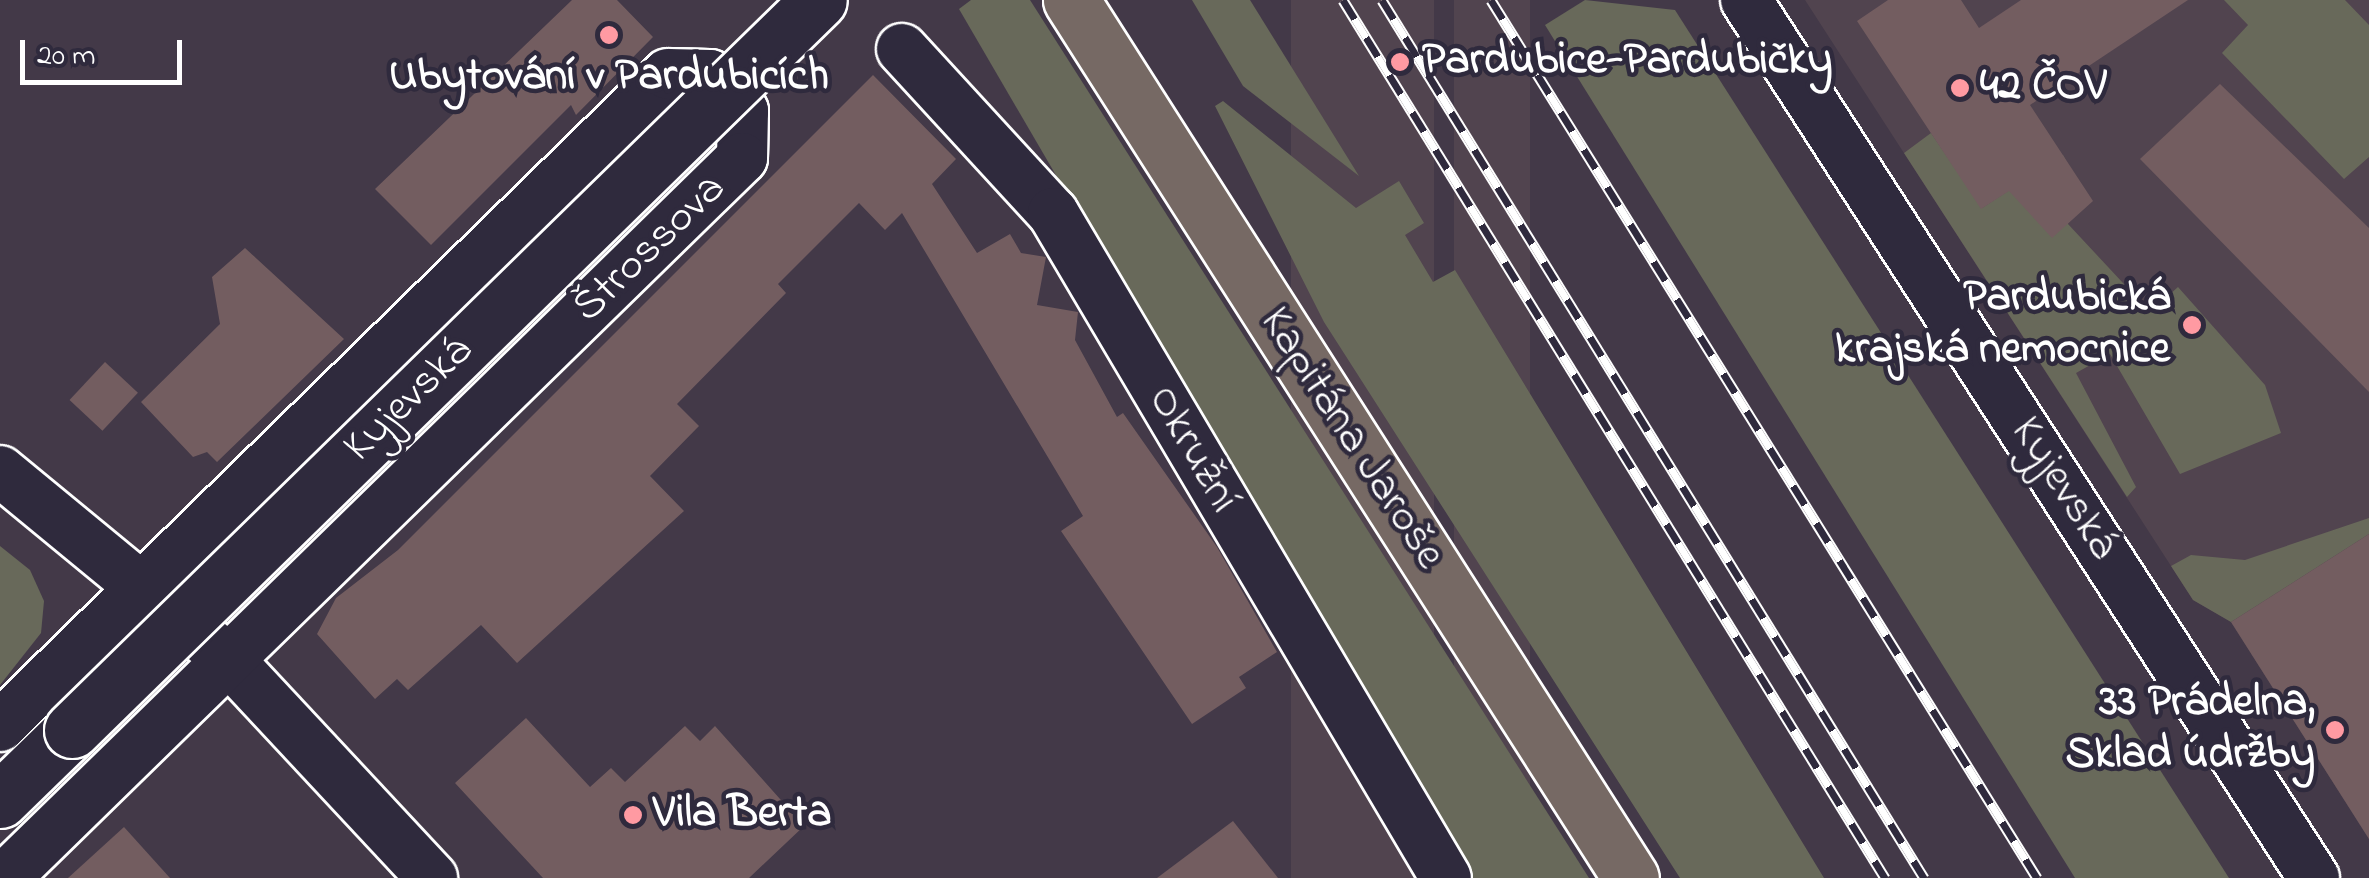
<!DOCTYPE html>
<meta charset="utf-8">
<style>
body{margin:0}
#map{position:relative;width:2369px;height:878px;overflow:hidden;background:#433948;font-family:"Indie Flower",sans-serif}
div>[style]{position:absolute}
.built>*{inset:0;background:#51444f;transform-origin:0 0}
.green>*{inset:0;background:#68695a}
.building>*{inset:0;background:#735d60;transform-origin:0 0}
.roads{filter:drop-shadow(2px 0 #fff) drop-shadow(-2px 0 #fff) drop-shadow(0 2px #fff) drop-shadow(0 -2px #fff)}
.minor>*{height:50px;margin:-25px;padding:0 25px;transform-origin:25px;border-radius:25px;background:#2f2a3d}
.tertiary>*{height:55px;margin:-27.5px;padding:0 27.5px;transform-origin:27.5px;border-radius:27.5px;background:#2f2a3d}
.primary>*{height:55px;margin:-27.5px;padding:0 27.5px;transform-origin:27.5px;border-radius:27.5px;background:#766964}
.rail>*{height:11px;margin-top:-5.5px;transform-origin:0;background:repeating-linear-gradient(90deg,#2f2a3d 0 22px,#fff 0 44px);box-sizing:border-box;border-block:2px solid #fff}
.bridges{filter:drop-shadow(2px 0 #fff) drop-shadow(-2px 0 #fff) drop-shadow(0 2px #fff) drop-shadow(0 -2px #fff)}
.tertiary-bridge>*{height:55px;margin:-27.5px;padding:0 27.5px;transform-origin:27.5px;border-radius:27.5px;background:#2f2a3d}
.dots>*{width:28px;height:28px;translate:-50% -50%;box-sizing:border-box;border:5px solid #2f2a3d;border-radius:50%}
span{translate:-50% -50%;white-space:nowrap;text-align:center;line-height:1.15;-webkit-text-stroke:9px #2f2a3d;paint-order:stroke}
.poi-label{font-size:45px;color:#fff;font-weight:700}
.left{translate:0 -50%;text-align:left}
.right{translate:-100% -50%;text-align:right}
.street-label{font-size:45px;color:#fff}
.scale{position:absolute;left:20px;top:40px;width:162px;height:45px;box-sizing:border-box;border:5px solid #fff;border-top:0;padding-left:12px;font-size:30px;line-height:35px;white-space:nowrap;color:#fff;-webkit-text-stroke:8px #2f2a3d;paint-order:stroke}
</style>
<div id="map">
<div class="built">
<i style="left:1291px;top:0;width:143px;height:1032px"></i>
<i style="left:1454px;top:0;width:76px;height:1033px"></i>
<i style="clip-path:polygon(1805px 0,2369px 0,2369px 839px,2231px 622px,2193px 600px)"></i>
</div>
<div class="green">
<i style="clip-path:polygon(971px 0,1030px 0,1589px 878px,1466px 878px,959px 9px)"></i>
<i style="clip-path:polygon(1192px 0,1250px 0,1359px 176px,1243px 86px)"></i>
<i style="clip-path:polygon(1585px 0,1675px 10px,2229px 878px,2075px 878px,1545px 25px)"></i>
<i style="clip-path:polygon(2224px 0,2345px 0,2369px 25px,2369px 157px,2344px 179px,2222px 53px,2248px 25px)"></i>
<i style="clip-path:polygon(1223px 101px,1356px 208px,1399px 181px,1424px 223px,1405px 235px,1433px 282px,1455px 270px,1824px 878px,1680px 878px,1324px 322px,1215px 106px)"></i>
<i style="clip-path:polygon(1931px 133px,1982px 208px,2063px 155px,2075px 179px,2068px 224px,2150px 312px,2178px 287px,2265px 385px,2281px 433px,2180px 474px,2110px 354px,2076px 373px,2136px 487px,2127px 497px,1904px 153px)"></i>
<i style="clip-path:polygon(2369px 518px,2369px 534px,2231px 622px,2193px 600px,2171px 566px,2191px 555px,2245px 560px)"></i>
<i style="clip-path:polygon(0 546px,30px 570px,44px 601px,41px 633px,0 685px)"></i>
</div>
<div class="building">
<i style="clip-path:polygon(572px 0,617px 0,653px 37px,576px 115px,571px 105px,431px 245px,375px 189px)"></i>
<i style="clip-path:polygon(1888px 0,1961px 0,1979px 28px,2021px 0,2188px 0,2030px 105px,2093px 201px,2052px 238px,2009px 191px,1981px 209px,1857px 21px)"></i>
<i style="clip-path:polygon(873px 75px,956px 159px,932px 184px,977px 253px,1010px 234px,1021px 253px,1046px 257px,1037px 305px,1078px 312px,1075px 340px,1117px 417px,1123px 413px,1217px 547px,1277px 652px,1239px 677px,1246px 688px,1192px 724px,1061px 531px,1083px 516px,902px 213px,885px 230px,859px 203px,778px 284px,786px 293px,677px 404px,699px 426px,650px 476px,684px 511px,517px 663px,481px 625px,408px 690px,397px 679px,375px 699px,317px 634px,336px 598px,398px 550px)"></i>
<i style="clip-path:polygon(2220px 84px,2369px 228px,2369px 392px,2140px 159px)"></i>
<i style="clip-path:polygon(245px 248px,344px 339px,217px 462px,207px 452px,193px 457px,141px 402px,220px 324px,212px 277px)"></i>
<i style="left:105px;top:362px;width:45px;height:52px;rotate:43deg"></i>
<i style="clip-path:polygon(2369px 534px,2369px 839px,2231px 622px)"></i>
<i style="clip-path:polygon(526px 718px,590px 787px,611px 768px,625px 782px,685px 726px,700px 741px,715px 726px,804px 826px,749px 878px,543px 878px,455px 783px)"></i>
<i style="clip-path:polygon(1233px 821px,1278px 878px,1157px 878px)"></i>
<i style="clip-path:polygon(124px 827px,170px 878px,68px 878px)"></i>
</div>
<div class="roads">
<div class="minor">
<i style="left:1746px;top:0;width:1046px;rotate:57.1deg"></i>
<i style="left:902px;top:49px;width:223px;rotate:47.4deg"></i>
<i style="left:1053px;top:213px;width:772px;rotate:59.42deg"></i>
<i style="left:0;top:471px;width:297px;rotate:39.5deg"></i>
<i style="left:229px;top:660px;width:298px;rotate:47deg"></i>
<i style="left:0;top:726px;width:933px;rotate:-44.31deg"></i>
<i style="left:668px;top:74px;width:42px;rotate:1.4deg"></i>
<i style="left:710px;top:75px;width:49px;rotate:47.5deg"></i>
<i style="left:743px;top:111px;width:47px;rotate:91.2deg"></i>
<i style="left:742px;top:158px;width:1030px;rotate:135.67deg"></i>
</div>
<div class="tertiary">
<i style="left:0;top:800px;width:100px;rotate:-44.2deg"></i>
</div>
<div class="primary">
<i style="left:1071px;top:0;width:1041px;rotate:57.47deg"></i>
</div>
</div>
<div class="rail">
<i style="left:1343px;top:0;width:1032px;rotate:58.31deg"></i>
<i style="left:1382px;top:0;width:1032px;rotate:58.31deg"></i>
<i style="left:1491px;top:0;width:1034px;rotate:58.12deg"></i>
</div>
<div class="bridges">
<div class="tertiary-bridge">
<i style="left:72px;top:730px;width:1044px;rotate:-44.34deg"></i>
</div>
</div>
<div class="dots">
<i style="left:609px;top:35px;background:#ff9aa2"></i>
<i style="left:1400px;top:62px;background:#ff9aa2"></i>
<i style="left:1960px;top:88px;background:#ff9aa2"></i>
<i style="left:2192px;top:325px;background:#ff9aa2"></i>
<i style="left:2335px;top:730px;background:#ff9aa2"></i>
<i style="left:633px;top:815px;background:#ff9aa2"></i>
</div>
<div class="poi-label">
<span class="left" style="left:1422px;top:62px">Pardubice-Pardubičky</span>
<span style="left:609px;top:78px">Ubytování v Pardubicích</span>
<span class="left" style="left:1980px;top:88px">42 ČOV</span>
<span class="right" style="left:2170px;top:325px">Pardubická<br>krajská nemocnice</span>
<span class="right" style="left:2315px;top:730px">33 Prádelna,<br>Sklad údržby</span>
<span class="left" style="left:653px;top:815px">Vila Berta</span>
</div>
<div class="street-label">
<span style="left:650px;top:249px;rotate:-44deg">Štrossova</span>
<span style="left:409px;top:400px;rotate:-44deg">Kyjevská</span>
<span style="left:1351px;top:439px;rotate:57deg">Kapitána Jaroše</span>
<span style="left:1192px;top:450px;rotate:60deg">Okružní</span>
<span style="left:2063px;top:489px;rotate:57deg">Kyjevská</span>
</div>
<div class="scale">20 m</div>
</div>
